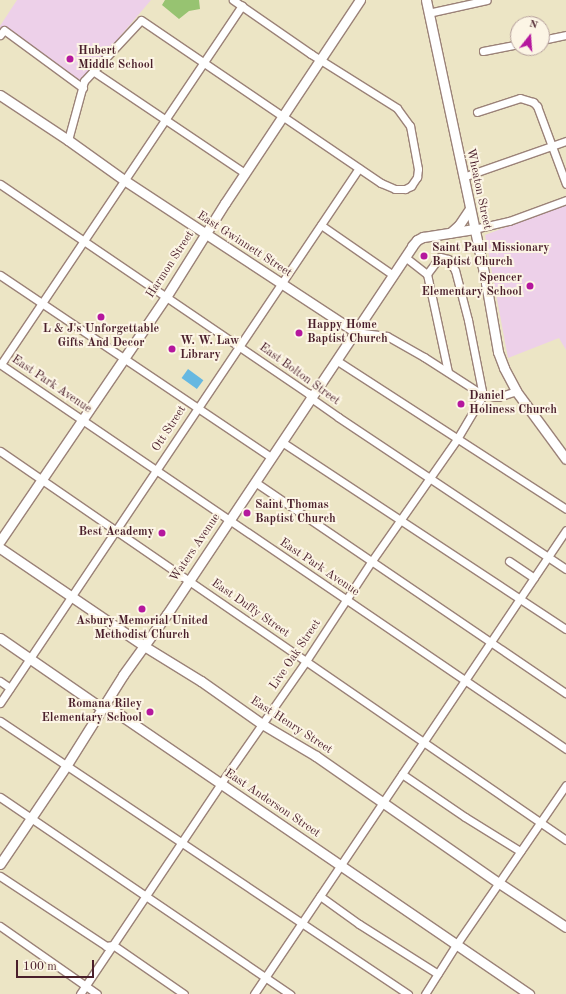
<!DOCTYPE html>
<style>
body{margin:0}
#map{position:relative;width:566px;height:994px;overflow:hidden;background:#ece5c5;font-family:"Old Standard TT",serif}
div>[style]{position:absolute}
.built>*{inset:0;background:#edd0e9}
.green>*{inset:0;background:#97c371}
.water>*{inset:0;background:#66b8e1;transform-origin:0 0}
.roads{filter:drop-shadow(1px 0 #9b8278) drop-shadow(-1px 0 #9b8278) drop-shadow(0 1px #9b8278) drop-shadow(0 -1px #9b8278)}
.minor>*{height:7px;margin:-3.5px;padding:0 3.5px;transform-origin:3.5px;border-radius:3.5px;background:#fff}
.major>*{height:9px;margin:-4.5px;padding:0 4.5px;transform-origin:4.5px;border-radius:4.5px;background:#fff}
.dots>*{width:11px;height:11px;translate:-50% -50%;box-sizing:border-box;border:2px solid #fcf5e5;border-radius:50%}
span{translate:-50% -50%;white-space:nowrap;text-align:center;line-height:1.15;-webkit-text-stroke:4px #fcf5e5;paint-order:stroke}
.poi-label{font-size:12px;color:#4a1f2b;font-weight:700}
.left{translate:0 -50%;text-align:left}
.right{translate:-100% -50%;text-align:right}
.street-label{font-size:12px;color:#4a1f2b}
.north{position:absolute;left:510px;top:16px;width:40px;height:40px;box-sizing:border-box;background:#fcf5e5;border:1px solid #b59f9b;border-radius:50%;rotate:17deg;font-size:11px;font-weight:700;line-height:16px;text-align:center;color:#4a1f2b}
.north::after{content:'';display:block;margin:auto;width:14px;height:18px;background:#b5179e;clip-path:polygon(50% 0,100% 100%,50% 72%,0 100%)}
.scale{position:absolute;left:16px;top:960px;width:78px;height:18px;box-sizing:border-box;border:2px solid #4a1f2b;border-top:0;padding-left:5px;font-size:12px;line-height:14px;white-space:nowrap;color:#4a1f2b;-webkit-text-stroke:3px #fcf5e5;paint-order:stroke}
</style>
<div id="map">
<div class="built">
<i style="clip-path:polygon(17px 0,151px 0,77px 87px,0 32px,0 26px)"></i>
<i style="clip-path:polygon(566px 204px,566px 350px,559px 338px,508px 358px,485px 235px)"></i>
</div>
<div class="green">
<i style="clip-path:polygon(165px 0,199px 0,200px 9px,189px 11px,179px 19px,162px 5px)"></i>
</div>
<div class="water">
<i style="left:188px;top:369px;width:19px;height:11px;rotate:36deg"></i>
</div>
<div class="roads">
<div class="minor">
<i style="left:428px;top:13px;width:60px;rotate:-12.4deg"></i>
<i style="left:0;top:35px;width:6px;rotate:-51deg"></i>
<i style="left:4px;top:30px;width:98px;rotate:36.3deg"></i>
<i style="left:542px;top:40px;width:25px;rotate:-12deg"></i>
<i style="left:483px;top:51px;width:36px;rotate:-11deg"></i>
<i style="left:93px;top:71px;width:183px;rotate:33.9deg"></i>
<i style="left:477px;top:112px;width:45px;rotate:-18deg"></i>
<i style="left:520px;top:98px;width:14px;rotate:17deg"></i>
<i style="left:533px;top:102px;width:6px;rotate:45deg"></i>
<i style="left:537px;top:106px;width:83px;rotate:69.6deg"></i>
<i style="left:68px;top:140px;width:61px;rotate:-74.8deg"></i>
<i style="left:84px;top:81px;width:83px;rotate:-46.9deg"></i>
<i style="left:141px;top:20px;width:290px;rotate:34.2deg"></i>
<i style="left:381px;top:183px;width:15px;rotate:23deg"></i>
<i style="left:395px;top:189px;width:10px"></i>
<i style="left:405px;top:189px;width:7px;rotate:-27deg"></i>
<i style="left:411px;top:186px;width:11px;rotate:-56deg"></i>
<i style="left:417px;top:177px;width:8px;rotate:-83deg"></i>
<i style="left:418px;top:169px;width:44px;rotate:-100.5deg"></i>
<i style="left:410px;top:126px;width:22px;rotate:-126deg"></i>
<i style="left:397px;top:108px;width:102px;rotate:-147.9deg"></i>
<i style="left:311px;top:54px;width:95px;rotate:-145.3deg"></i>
<i style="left:463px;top:177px;width:109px;rotate:-19.3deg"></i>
<i style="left:0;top:184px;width:372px;rotate:34.2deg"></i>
<i style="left:308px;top:393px;width:6px;rotate:59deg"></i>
<i style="left:311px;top:398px;width:33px;rotate:35deg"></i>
<i style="left:338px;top:417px;width:274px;rotate:33.7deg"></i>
<i style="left:321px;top:225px;width:88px;rotate:34.8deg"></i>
<i style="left:474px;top:229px;width:36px;rotate:-13deg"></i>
<i style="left:509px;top:221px;width:61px;rotate:-20.2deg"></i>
<i style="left:405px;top:257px;width:28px;rotate:38deg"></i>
<i style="left:427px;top:274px;width:100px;rotate:77.9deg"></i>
<i style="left:427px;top:274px;width:21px;rotate:-53deg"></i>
<i style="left:440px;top:257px;width:8px;rotate:14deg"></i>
<i style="left:448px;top:259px;width:13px;rotate:58deg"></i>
<i style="left:455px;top:270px;width:52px;rotate:75.4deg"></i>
<i style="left:468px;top:320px;width:72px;rotate:78.8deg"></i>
<i style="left:482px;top:391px;width:3px;rotate:108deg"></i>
<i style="left:0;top:275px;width:326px;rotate:33.9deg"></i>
<i style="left:355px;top:332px;width:32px;rotate:7deg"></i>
<i style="left:387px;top:336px;width:43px;rotate:29.6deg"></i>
<i style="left:424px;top:357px;width:70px;rotate:32.8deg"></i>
<i style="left:483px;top:395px;width:15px;rotate:8deg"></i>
<i style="left:498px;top:397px;width:19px;rotate:-18deg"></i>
<i style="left:336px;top:360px;width:274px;rotate:32.9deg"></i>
<i style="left:0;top:364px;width:685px;rotate:34.22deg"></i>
<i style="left:1px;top:364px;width:432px;rotate:-56.1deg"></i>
<i style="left:282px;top:442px;width:340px;rotate:33.4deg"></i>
<i style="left:0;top:451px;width:687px;rotate:34.5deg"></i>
<i style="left:255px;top:482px;width:376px;rotate:34.2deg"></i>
<i style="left:509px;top:561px;width:30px;rotate:34deg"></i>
<i style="left:0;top:681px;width:12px;rotate:35deg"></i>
<i style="left:0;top:703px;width:644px;rotate:-56.14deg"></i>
<i style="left:0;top:721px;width:491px;rotate:33.8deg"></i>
<i style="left:402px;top:774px;width:76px;rotate:34.3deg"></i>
<i style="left:465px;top:817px;width:65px;rotate:31.7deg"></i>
<i style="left:0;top:797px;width:351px;rotate:34.2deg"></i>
<i style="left:0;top:876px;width:127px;rotate:33.4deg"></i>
<i style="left:106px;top:946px;width:7px;rotate:-8deg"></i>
<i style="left:113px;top:945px;width:86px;rotate:34.6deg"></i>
<i style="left:320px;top:896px;width:48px;rotate:35.7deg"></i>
<i style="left:359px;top:924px;width:93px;rotate:32.3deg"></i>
<i style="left:0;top:926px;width:118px;rotate:35deg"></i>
<i style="left:80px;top:994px;width:254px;rotate:-56.2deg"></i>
<i style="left:221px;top:783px;width:149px;rotate:-55.1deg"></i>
<i style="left:306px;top:661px;width:118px;rotate:-56.7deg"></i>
<i style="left:371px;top:562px;width:150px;rotate:-55deg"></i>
<i style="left:457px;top:439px;width:51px;rotate:-59.4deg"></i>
<i style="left:254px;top:994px;width:559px;rotate:-56.08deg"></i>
<i style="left:425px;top:994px;width:58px;rotate:-57.7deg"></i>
<i style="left:456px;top:945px;width:194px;rotate:-55.5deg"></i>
</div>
<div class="major">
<i style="left:426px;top:0;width:289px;rotate:78deg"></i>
<i style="left:486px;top:283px;width:70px;rotate:80.1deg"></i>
<i style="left:498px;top:352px;width:17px;rotate:69deg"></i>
<i style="left:504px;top:368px;width:26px;rotate:62deg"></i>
<i style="left:516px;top:391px;width:84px;rotate:53.7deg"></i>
<i style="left:0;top:95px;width:82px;rotate:33.5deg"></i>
<i style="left:68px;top:140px;width:69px;rotate:35.5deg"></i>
<i style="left:124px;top:180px;width:277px;rotate:33.3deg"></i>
<i style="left:450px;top:233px;width:12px;rotate:-42deg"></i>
<i style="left:459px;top:225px;width:18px;rotate:-56deg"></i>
<i style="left:0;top:541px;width:295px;rotate:-55.8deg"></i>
<i style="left:166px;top:297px;width:111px;rotate:-57.9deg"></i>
<i style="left:225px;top:203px;width:244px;rotate:-56.4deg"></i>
<i style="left:0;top:548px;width:174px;rotate:34.2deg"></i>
<i style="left:144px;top:646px;width:67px;rotate:31.6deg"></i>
<i style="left:201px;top:681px;width:75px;rotate:35.2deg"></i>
<i style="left:262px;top:724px;width:63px;rotate:30.7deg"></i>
<i style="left:316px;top:756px;width:223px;rotate:34.8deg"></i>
<i style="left:499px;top:883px;width:80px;rotate:33.3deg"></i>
<i style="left:0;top:638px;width:118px;rotate:34.6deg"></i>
<i style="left:97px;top:705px;width:17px;rotate:17deg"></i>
<i style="left:113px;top:710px;width:504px;rotate:34.32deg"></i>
<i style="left:0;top:864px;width:118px;rotate:-56deg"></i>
<i style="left:66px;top:766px;width:107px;rotate:-57.9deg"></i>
<i style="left:123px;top:675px;width:75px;rotate:-54.2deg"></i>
<i style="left:167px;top:614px;width:442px;rotate:-56.3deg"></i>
<i style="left:412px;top:246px;width:8px;rotate:-50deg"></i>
<i style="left:417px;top:240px;width:7px;rotate:-27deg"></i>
<i style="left:423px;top:237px;width:52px;rotate:-8.9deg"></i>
</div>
</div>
<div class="dots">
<i style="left:70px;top:59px;background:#b5179e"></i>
<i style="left:424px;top:256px;background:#b5179e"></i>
<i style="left:530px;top:286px;background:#b5179e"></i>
<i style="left:101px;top:317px;background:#b5179e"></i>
<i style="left:299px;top:333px;background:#b5179e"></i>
<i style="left:172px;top:349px;background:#b5179e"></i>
<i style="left:461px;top:404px;background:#b5179e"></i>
<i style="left:247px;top:513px;background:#b5179e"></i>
<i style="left:162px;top:533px;background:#b5179e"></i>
<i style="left:142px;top:609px;background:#b5179e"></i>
<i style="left:150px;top:712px;background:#b5179e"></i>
</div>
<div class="poi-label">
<span class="left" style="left:78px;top:59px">Hubert<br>Middle School</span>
<span class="left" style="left:432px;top:256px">Saint Paul Missionary<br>Baptist Church</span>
<span class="right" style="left:522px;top:286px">Spencer<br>Elementary School</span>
<span class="left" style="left:307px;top:333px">Happy Home<br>Baptist Church</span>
<span style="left:101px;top:337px">L &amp; J's Unforgettable<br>Gifts And Decor</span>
<span class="left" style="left:180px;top:349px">W. W. Law<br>Library</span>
<span class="left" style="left:469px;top:404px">Daniel<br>Holiness Church</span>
<span class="left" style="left:255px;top:513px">Saint Thomas<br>Baptist Church</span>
<span class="right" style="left:154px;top:533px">Best Academy</span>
<span style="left:142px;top:629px">Asbury Memorial United<br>Methodist Church</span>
<span class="right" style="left:142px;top:712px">Romana Riley<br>Elementary School</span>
</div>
<div class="street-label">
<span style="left:478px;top:189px;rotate:78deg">Wheaton Street</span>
<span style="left:244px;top:245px;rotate:33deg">East Gwinnett Street</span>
<span style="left:171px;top:265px;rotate:-57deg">Harmon Street</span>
<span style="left:299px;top:375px;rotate:36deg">East Bolton Street</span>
<span style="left:51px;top:385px;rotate:34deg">East Park Avenue</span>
<span style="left:170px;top:429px;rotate:-57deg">Ott Street</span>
<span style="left:196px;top:548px;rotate:-56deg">Waters Avenue</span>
<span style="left:319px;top:568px;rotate:34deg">East Park Avenue</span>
<span style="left:250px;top:609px;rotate:35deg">East Duffy Street</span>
<span style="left:296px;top:655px;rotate:-56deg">Live Oak Street</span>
<span style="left:291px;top:726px;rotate:33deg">East Henry Street</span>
<span style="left:272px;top:804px;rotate:34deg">East Anderson Street</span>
</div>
<div class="north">N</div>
<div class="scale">100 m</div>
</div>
